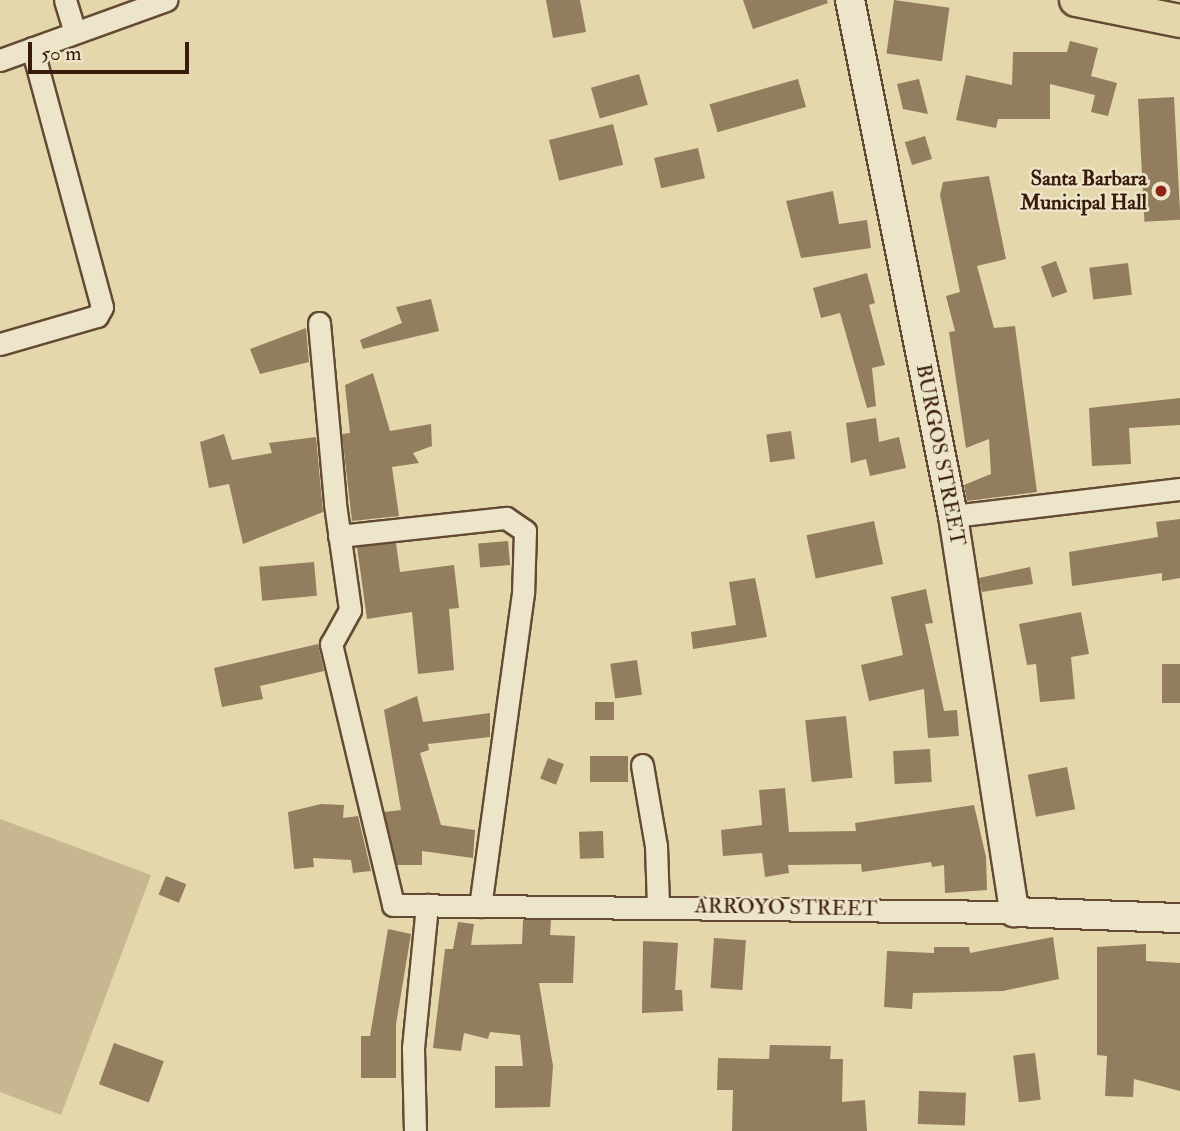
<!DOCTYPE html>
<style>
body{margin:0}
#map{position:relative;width:1180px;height:1131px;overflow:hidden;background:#e4d7ac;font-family:"IM FELL Double Pica",serif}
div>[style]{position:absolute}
.green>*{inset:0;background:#c7b791}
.building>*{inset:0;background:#927d5f;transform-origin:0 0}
.roads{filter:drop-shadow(2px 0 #644a34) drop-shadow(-2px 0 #644a34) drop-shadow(0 2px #644a34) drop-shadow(0 -2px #644a34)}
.street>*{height:21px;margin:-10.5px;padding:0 10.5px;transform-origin:10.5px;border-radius:10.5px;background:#ede5c9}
.secondary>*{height:28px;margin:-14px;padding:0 14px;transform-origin:14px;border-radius:14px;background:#ede5c9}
.primary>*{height:32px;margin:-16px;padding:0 16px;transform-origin:16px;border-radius:16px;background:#e4d7ac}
.dots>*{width:19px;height:19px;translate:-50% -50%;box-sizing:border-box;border:4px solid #ede5c9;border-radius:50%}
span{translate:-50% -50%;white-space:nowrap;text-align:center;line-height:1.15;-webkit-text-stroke:5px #ede5c9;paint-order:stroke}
.poi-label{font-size:21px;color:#391b0c;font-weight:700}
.right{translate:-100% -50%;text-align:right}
.street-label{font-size:21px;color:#391b0c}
.scale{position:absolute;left:28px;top:42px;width:161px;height:32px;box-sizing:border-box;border:4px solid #391b0c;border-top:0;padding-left:9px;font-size:21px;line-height:24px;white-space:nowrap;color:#391b0c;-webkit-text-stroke:5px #ede5c9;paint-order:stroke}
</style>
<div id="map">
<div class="green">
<i style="clip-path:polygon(0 819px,151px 875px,61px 1115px,0 1092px)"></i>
</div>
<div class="building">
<i style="clip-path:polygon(546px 0,580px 0,586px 32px,553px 38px)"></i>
<i style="clip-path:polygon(743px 0,827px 0,828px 3px,753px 29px)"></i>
<i style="left:894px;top:0;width:56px;height:54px;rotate:8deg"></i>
<i style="clip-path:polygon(1070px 41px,1098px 48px,1091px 76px,1117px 83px,1108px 116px,1091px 112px,1095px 95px,1050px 84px,1050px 119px,998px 119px,996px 128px,956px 120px,966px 75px,1012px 85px,1013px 52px,1067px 52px)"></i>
<i style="left:639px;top:74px;width:32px;height:50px;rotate:74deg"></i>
<i style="left:798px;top:79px;width:29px;height:92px;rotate:74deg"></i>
<i style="clip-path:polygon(919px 79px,928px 114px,903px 109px,897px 84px)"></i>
<i style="left:1174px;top:97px;width:123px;height:36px;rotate:87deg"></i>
<i style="left:613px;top:124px;width:42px;height:66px;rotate:76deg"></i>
<i style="left:925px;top:136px;width:24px;height:21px;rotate:73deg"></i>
<i style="left:698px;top:148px;width:31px;height:45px;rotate:77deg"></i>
<i style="clip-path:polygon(989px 176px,1006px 259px,977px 266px,994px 328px,1015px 326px,1037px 492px,967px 501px,964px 485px,991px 474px,989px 439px,966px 448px,949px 332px,955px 331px,946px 296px,960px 292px,940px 195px,943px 182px)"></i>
<i style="clip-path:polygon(833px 191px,839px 224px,867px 220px,871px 248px,801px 258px,786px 201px)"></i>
<i style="left:1056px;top:261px;width:33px;height:16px;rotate:70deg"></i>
<i style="left:1128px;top:263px;width:32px;height:39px;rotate:83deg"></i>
<i style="clip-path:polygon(867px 273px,875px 303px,869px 305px,885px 365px,872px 368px,876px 406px,867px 408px,840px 313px,821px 318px,813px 288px)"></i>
<i style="clip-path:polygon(431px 299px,439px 331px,363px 349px,360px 340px,402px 323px,396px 307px)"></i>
<i style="clip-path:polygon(306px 328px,309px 362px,260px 374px,250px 349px)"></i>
<i style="clip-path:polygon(373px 373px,390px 431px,431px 424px,432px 446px,413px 453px,419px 463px,392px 467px,399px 516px,352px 521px,342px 434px,350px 433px,345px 385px)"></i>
<i style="clip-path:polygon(1180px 398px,1180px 425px,1129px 428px,1131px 464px,1092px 466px,1089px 408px)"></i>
<i style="clip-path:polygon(876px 418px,879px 442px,899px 437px,906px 468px,870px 476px,866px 459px,851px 463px,846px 423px)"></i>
<i style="left:791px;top:431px;width:28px;height:25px;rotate:82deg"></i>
<i style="clip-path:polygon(224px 434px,232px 460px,272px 453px,269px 443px,316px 437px,323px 512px,243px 544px,229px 484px,209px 488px,200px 442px)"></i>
<i style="clip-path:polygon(1180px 519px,1180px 578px,1162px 581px,1162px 573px,1072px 586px,1069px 552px,1158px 537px,1156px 522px)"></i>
<i style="left:874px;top:521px;width:44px;height:69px;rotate:78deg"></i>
<i style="left:508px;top:541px;width:24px;height:30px;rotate:85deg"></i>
<i style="clip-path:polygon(396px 543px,400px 572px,454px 565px,459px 608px,449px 609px,454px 670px,418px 674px,412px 612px,367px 619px,357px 547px)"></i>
<i style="left:314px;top:562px;width:34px;height:55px;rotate:85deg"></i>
<i style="clip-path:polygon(1030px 567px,1033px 584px,982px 592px,979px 578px)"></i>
<i style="clip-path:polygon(755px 578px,767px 637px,693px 649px,691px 632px,736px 625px,729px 582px)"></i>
<i style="clip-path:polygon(926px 589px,933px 623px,925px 624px,944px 711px,957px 710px,959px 736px,928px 738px,924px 689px,869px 701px,861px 665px,903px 655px,891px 597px)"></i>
<i style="clip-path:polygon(1081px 612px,1089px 654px,1071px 657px,1075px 699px,1040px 702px,1036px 664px,1027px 665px,1019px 624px)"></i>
<i style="clip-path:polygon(318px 644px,324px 671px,260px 686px,263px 699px,222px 707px,214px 668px)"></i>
<i style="left:637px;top:660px;width:35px;height:27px;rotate:82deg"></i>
<i style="left:1162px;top:664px;width:18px;height:39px"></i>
<i style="clip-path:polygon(417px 696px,423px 722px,490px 713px,490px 737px,428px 744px,429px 750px,420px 753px,441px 825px,475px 830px,473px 858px,422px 851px,422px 865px,397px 865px,384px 812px,401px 810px,384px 710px)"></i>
<i style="left:595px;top:702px;width:19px;height:18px"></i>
<i style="left:846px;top:716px;width:62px;height:41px;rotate:84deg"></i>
<i style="left:930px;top:749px;width:33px;height:37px;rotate:87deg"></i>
<i style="left:590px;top:756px;width:38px;height:26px"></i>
<i style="left:548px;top:758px;width:17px;height:22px;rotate:21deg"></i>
<i style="left:1067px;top:767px;width:43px;height:40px;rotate:79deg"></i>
<i style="clip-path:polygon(785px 788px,789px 832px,856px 831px,855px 823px,974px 805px,986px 857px,987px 890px,945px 893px,944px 865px,932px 867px,931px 862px,862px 872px,861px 864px,788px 865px,789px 873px,765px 877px,762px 853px,723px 856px,721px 830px,762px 825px,759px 790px)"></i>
<i style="clip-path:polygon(321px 804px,344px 805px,343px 818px,358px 816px,371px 871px,353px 873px,351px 860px,313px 858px,314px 867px,294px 869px,288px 812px)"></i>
<i style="left:603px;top:831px;width:27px;height:24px;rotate:88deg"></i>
<i style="left:166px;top:876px;width:22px;height:20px;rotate:22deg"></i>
<i style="clip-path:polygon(523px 920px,551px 920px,550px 935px,575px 936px,573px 983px,539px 983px,553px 1066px,550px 1107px,495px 1108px,495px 1066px,523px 1066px,520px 1035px,490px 1032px,488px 1039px,464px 1033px,461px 1051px,433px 1048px,445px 949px,453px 949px,458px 922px,474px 924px,471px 945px,522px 944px)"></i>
<i style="clip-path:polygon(388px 929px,411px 934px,396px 1024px,396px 1078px,361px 1078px,361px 1036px,370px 1036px)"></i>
<i style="clip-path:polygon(1053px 937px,1059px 979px,1003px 991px,913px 993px,912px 1009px,884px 1007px,887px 951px,934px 953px,934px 947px,969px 947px,970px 953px)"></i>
<i style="left:714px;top:938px;width:32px;height:50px;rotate:4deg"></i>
<i style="clip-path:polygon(643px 941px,678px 943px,675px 990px,682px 990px,683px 1011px,642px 1013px)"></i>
<i style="clip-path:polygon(1146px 944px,1146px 961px,1180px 963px,1180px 1091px,1134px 1079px,1133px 1097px,1105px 1096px,1107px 1056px,1097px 1055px,1097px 947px)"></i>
<i style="left:114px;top:1043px;width:53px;height:44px;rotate:20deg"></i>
<i style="clip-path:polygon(770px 1045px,831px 1046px,830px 1059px,843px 1059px,842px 1102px,865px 1100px,867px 1131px,732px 1131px,733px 1090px,717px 1090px,718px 1058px,769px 1059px)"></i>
<i style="left:1035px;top:1053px;width:47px;height:22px;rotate:83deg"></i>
<i style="left:919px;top:1091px;width:47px;height:33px;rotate:2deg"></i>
</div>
<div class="roads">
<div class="street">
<i style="left:65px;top:0;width:34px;rotate:73deg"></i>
<i style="left:0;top:60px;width:177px;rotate:-19.9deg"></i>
<i style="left:319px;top:323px;width:182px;rotate:84.9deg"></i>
<i style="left:335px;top:504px;width:107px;rotate:81.9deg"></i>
<i style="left:350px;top:610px;width:39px;rotate:119deg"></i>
<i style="left:331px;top:644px;width:268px;rotate:76.6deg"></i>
<i style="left:393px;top:905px;width:621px;rotate:0.65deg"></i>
<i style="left:0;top:344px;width:101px;rotate:-16.1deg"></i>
<i style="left:97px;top:316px;width:10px;rotate:-61deg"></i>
<i style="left:102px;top:307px;width:268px;rotate:-105.1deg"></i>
<i style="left:953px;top:516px;width:229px;rotate:-6.8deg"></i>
<i style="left:339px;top:536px;width:168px;rotate:-6.2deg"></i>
<i style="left:506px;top:518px;width:23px;rotate:34deg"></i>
<i style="left:525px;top:531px;width:62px;rotate:91.8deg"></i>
<i style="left:523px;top:593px;width:316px;rotate:97.8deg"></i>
<i style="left:642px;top:765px;width:82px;rotate:80.2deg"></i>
<i style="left:656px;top:846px;width:59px;rotate:88.1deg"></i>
<i style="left:415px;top:1131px;width:83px;rotate:-91.4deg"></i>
<i style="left:413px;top:1048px;width:144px;rotate:-84.4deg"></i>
</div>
<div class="secondary">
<i style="left:850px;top:0;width:526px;rotate:78.71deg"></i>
<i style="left:953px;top:516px;width:401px;rotate:81.2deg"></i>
<i style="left:1014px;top:912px;width:166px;rotate:2.1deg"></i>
</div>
<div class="primary">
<i style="left:1076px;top:0;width:106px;rotate:11.4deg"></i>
</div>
</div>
<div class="dots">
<i style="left:1161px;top:191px;background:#8f2418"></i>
</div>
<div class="poi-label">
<span class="right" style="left:1147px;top:191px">Santa Barbara<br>Municipal Hall</span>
</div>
<div class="street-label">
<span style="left:940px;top:455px;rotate:79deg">BURGOS STREET</span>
<span style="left:786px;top:908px;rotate:1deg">ARROYO STREET</span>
</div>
<div class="scale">50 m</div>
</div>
